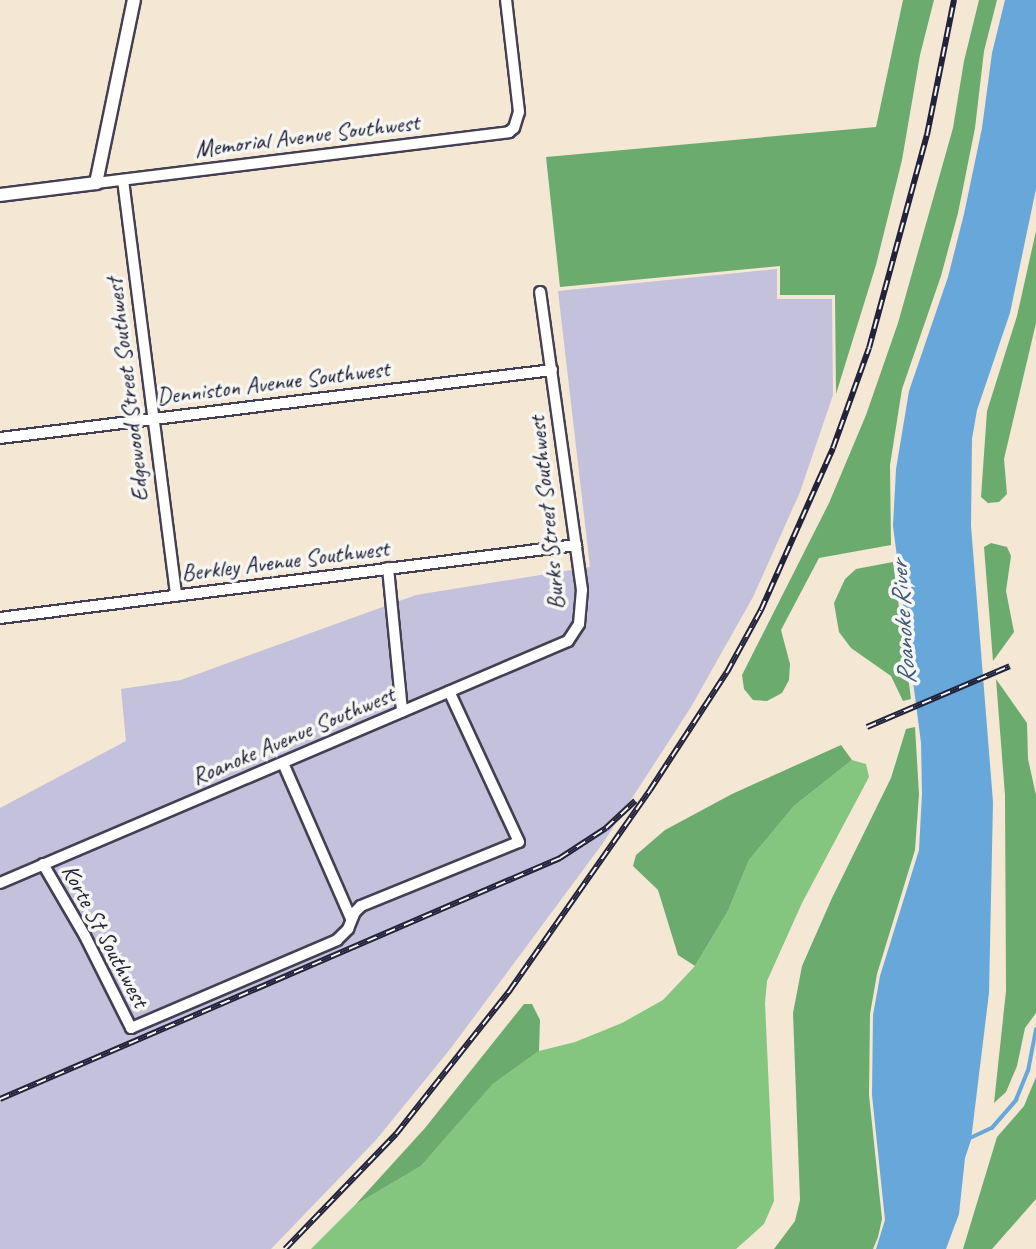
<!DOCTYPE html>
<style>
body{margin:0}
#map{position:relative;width:1036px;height:1249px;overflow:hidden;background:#f4e7d4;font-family:Caveat,sans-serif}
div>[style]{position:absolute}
.industrial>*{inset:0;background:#c3c1db}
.green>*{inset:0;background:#84c67f}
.forest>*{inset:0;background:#6bab6e}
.water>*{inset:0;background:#68a7da}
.stream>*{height:3.5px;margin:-1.75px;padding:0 1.75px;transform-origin:1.75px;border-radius:1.75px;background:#68a7da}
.roads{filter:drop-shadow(2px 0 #424052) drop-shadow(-2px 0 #424052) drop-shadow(0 2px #424052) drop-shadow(0 -2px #424052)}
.minor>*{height:10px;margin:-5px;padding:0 5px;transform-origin:5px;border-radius:5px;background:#fff}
.tertiary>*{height:12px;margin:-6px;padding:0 6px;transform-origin:6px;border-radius:6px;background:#fff}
.rail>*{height:6px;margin-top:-3px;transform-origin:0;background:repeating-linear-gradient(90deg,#f6f6f2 0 10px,#22223b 0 20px);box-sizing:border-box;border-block:2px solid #22223b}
span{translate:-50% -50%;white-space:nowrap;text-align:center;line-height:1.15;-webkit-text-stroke:7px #f6f6f2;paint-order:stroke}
.street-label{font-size:24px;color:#22223b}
.water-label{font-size:26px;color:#3e577b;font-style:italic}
</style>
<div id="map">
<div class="industrial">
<i style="clip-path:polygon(777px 269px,777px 299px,832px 299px,833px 395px,800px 492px,753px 597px,691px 707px,603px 843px,451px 1048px,376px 1140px,271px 1249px,0 1249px,0 808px,126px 741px,121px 689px,181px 680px,416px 595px,590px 567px,558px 291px)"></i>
</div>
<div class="green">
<i style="clip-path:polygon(852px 760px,866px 764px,869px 777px,802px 903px,767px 981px,765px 1003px,774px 1201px,764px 1224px,744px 1242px,736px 1249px,311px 1249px,355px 1205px,421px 1166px,493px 1084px,539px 1051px,575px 1042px,622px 1023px,663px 1000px,695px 966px,728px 911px,749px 860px,794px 806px)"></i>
</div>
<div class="forest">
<i style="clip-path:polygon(903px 0,934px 0,920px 55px,902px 160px,876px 265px,836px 394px,835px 295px,780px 295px,780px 266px,560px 287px,546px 157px,876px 127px)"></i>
<i style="clip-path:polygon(979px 0,997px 0,984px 51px,975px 128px,958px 213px,941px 276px,902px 389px,890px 465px,891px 545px,819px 558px,781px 630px,790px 664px,789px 680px,782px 693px,767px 701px,753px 700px,744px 689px,742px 675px,829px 503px,866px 415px,898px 323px,953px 128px,964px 61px)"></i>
<i style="clip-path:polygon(1036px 231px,1036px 323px,1004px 459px,1007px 494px,999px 502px,988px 503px,981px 497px,987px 411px,1017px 316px)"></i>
<i style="clip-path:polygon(991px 543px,1007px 547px,1011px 556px,1006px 591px,1014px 632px,993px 661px,984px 547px)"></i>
<i style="clip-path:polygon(893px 562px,911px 699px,903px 701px,891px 676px,851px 648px,839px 632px,834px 603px,845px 579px,856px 569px)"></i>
<i style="clip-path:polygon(996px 679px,1027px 723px,1028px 759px,1036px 795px,1036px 1013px,1025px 1028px,1017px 1066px,1006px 1092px,994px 1103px,1006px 991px,1005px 795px)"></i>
<i style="clip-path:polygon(915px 727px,919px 794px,915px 850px,877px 974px,870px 1014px,869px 1095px,882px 1219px,878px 1237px,873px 1249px,774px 1249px,795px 1221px,800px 1200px,793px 1013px,802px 966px,832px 898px,891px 778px,906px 729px)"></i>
<i style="clip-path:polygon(841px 745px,852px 760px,794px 806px,749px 860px,728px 911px,695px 966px,678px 955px,658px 890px,633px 866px,636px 855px,665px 830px,732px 794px)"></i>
<i style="clip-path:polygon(524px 1004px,532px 1004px,540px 1020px,539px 1051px,493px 1084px,421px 1166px,355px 1205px,425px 1128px)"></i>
<i style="clip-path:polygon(1036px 1077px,1036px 1199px,992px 1249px,963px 1249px,997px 1137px,1024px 1106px)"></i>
</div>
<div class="water">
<i style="clip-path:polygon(1005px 0,1036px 0,1036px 189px,1010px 313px,977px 410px,972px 439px,971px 526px,993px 802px,989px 993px,971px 1140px,965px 1158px,959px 1214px,946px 1249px,876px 1249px,885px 1220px,872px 1095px,873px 1015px,880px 976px,919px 850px,922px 793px,921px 743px,893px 526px,896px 469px,909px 391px,948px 277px,964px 214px,982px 128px,992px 53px)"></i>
</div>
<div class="stream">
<i style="left:968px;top:1139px;width:26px;rotate:-25deg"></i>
<i style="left:992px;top:1128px;width:37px;rotate:-49deg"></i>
<i style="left:1016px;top:1100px;width:31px;rotate:-68deg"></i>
<i style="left:1028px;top:1071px;width:42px;rotate:-79deg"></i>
</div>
<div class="roads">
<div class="minor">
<i style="left:123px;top:180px;width:419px;rotate:82.7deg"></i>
<i style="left:96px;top:183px;width:416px;rotate:-7deg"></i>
<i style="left:509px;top:132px;width:6px;rotate:-39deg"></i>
<i style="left:514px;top:128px;width:17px;rotate:-73deg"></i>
<i style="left:519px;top:112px;width:113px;rotate:-96.6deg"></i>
<i style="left:0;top:438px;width:556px;rotate:-7.02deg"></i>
<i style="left:388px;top:568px;width:144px;rotate:84.4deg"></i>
<i style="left:0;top:618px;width:581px;rotate:-7.22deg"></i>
<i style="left:283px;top:763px;width:170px;rotate:66.4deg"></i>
<i style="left:43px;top:864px;width:83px;rotate:59.7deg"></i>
<i style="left:85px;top:936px;width:103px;rotate:63.4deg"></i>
<i style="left:131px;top:1028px;width:224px;rotate:-23.1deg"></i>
<i style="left:337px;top:940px;width:16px;rotate:-45deg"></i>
<i style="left:348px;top:929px;width:18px;rotate:-68deg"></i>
<i style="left:355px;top:912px;width:8px;rotate:-45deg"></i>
<i style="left:361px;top:906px;width:170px;rotate:-22.1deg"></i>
<i style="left:519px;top:842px;width:166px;rotate:-114.9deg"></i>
<i style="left:0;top:883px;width:617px;rotate:-23.08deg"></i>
<i style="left:568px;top:641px;width:20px;rotate:-57deg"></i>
<i style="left:579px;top:624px;width:34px;rotate:-85deg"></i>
<i style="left:582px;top:590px;width:301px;rotate:-98deg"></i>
</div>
<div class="tertiary">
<i style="left:0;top:195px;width:97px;rotate:-7.1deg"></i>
<i style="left:96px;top:183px;width:187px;rotate:-78.3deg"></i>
</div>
</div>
<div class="rail">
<i style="left:867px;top:727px;width:155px;rotate:-23.1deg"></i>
<i style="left:0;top:1099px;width:610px;rotate:-23.28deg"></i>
<i style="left:560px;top:858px;width:55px;rotate:-33.1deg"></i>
<i style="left:606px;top:828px;width:40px;rotate:-43deg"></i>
<i style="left:285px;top:1249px;width:160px;rotate:-46deg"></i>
<i style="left:396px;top:1134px;width:184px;rotate:-51.6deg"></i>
<i style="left:510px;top:990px;width:244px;rotate:-55deg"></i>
<i style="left:650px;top:790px;width:141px;rotate:-56.9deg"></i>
<i style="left:727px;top:672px;width:71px;rotate:-61.3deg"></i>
<i style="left:761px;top:610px;width:177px;rotate:-66deg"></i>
<i style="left:833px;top:448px;width:106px;rotate:-70.2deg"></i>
<i style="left:869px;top:348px;width:221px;rotate:-74.8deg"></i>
<i style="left:927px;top:135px;width:138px;rotate:-78.7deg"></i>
</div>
<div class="street-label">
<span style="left:307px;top:136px;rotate:-7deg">Memorial Avenue Southwest</span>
<span style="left:273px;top:383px;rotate:-7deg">Denniston Avenue Southwest</span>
<span style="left:128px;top:390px;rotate:-97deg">Edgewood Street Southwest</span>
<span style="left:547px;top:513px;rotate:-96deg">Burks Street Southwest</span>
<span style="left:285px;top:561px;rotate:-7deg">Berkley Avenue Southwest</span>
<span style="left:293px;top:736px;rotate:-23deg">Roanoke Avenue Southwest</span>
<span style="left:105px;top:936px;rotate:62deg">Korte St Southwest</span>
</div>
<div class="water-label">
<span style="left:903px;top:623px;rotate:-94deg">Roanoke River</span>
</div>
</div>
